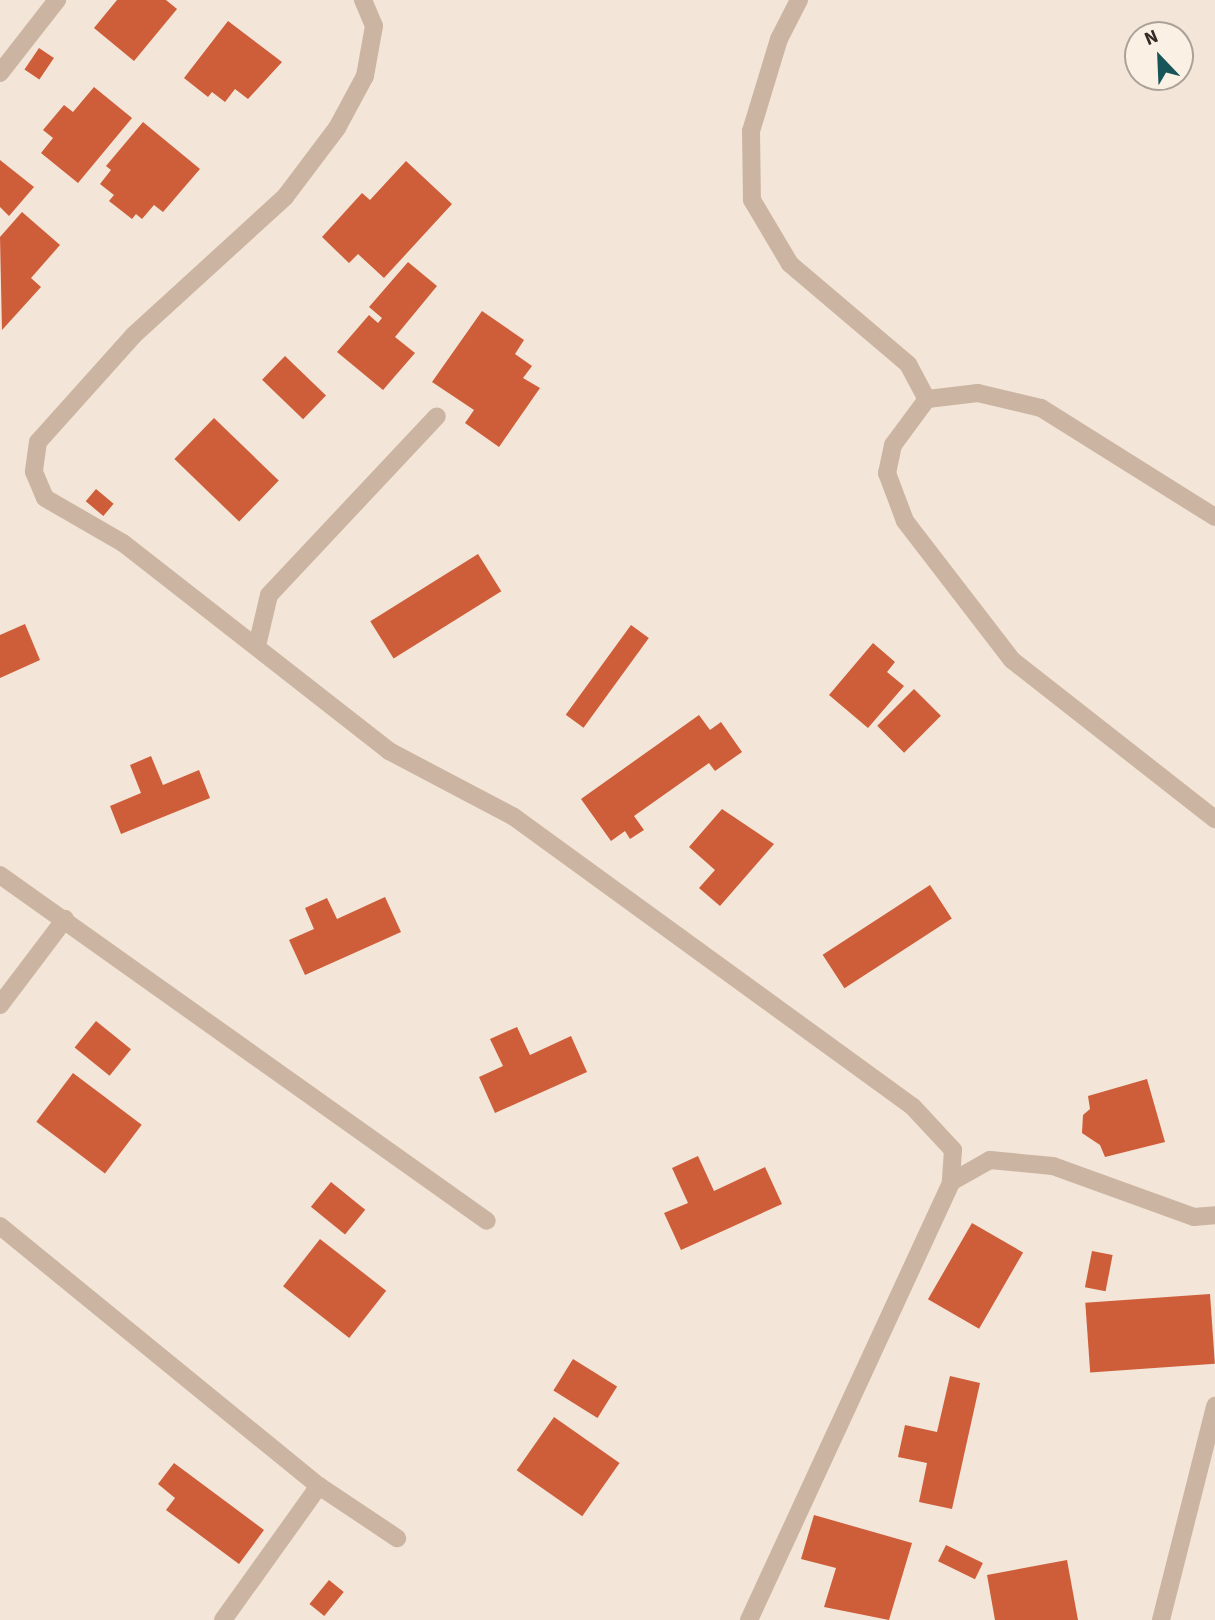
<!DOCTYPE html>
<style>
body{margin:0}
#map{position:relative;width:1215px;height:1620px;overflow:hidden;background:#f3e5d7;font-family:"Source Sans 3",sans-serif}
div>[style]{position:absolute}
.building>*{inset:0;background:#ce5d39;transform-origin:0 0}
.minor>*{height:18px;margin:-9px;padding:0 9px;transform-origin:9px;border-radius:9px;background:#cbb5a2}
span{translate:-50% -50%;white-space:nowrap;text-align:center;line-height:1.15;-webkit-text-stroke:5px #faf0e3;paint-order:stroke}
.north{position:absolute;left:1124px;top:21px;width:70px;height:70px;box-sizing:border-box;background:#faf0e3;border:2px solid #aba197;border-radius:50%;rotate:337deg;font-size:19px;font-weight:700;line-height:28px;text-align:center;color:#352a25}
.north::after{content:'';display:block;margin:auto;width:24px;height:32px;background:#185559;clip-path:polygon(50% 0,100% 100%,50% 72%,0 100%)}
</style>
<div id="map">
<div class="building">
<i style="clip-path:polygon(117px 0,166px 0,177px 9px,134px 61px,94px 28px)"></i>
<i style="clip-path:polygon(228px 21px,282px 62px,248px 99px,235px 89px,225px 102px,212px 92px,208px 97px,184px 78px)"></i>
<i style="left:39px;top:48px;width:18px;height:26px;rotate:34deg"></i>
<i style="clip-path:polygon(94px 87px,132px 118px,78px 183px,41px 153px,53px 138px,43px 130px,64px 105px,73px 112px)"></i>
<i style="clip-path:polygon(143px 122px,200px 169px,163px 212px,154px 205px,142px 219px,136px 214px,132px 219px,109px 201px,114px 195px,100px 184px,111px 170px,106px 166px)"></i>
<i style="clip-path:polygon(0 160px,34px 187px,9px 216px,0 207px)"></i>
<i style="clip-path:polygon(406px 161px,452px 204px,384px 278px,358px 254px,349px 263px,322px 237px,362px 193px,370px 200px)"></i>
<i style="clip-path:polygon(22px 212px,60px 245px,31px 278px,41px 287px,2px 330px,0 237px)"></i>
<i style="clip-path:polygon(408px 262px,437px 286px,395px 337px,415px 353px,383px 390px,337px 352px,369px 315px,378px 323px,382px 318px,369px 307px)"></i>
<i style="clip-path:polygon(482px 311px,524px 340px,515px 354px,532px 366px,523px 378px,540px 388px,499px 447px,465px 423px,474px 410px,432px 382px)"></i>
<i style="left:285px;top:356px;width:57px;height:33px;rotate:44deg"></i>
<i style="left:214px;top:418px;width:90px;height:57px;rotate:44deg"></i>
<i style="left:96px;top:489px;width:23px;height:16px;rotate:40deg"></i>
<i style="left:478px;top:554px;width:44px;height:127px;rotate:58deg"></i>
<i style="clip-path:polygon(25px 624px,40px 660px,0 678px,0 635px)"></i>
<i style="left:631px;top:625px;width:22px;height:111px;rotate:36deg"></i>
<i style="clip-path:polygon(873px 643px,895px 662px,887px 672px,904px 686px,868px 728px,829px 695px)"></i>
<i style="left:914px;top:689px;width:38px;height:52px;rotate:45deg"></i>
<i style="clip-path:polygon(699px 715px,710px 730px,721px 722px,742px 752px,715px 771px,709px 763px,634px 816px,644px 830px,630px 839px,625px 831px,611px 841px,581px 799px)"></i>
<i style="clip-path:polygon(151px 756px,163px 785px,199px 770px,210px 798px,121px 834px,110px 806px,141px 793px,130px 765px)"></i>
<i style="clip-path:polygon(722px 809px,774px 844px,720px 906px,699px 888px,715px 870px,689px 847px)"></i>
<i style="left:930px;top:885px;width:40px;height:128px;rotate:57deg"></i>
<i style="clip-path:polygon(385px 897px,401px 932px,305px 975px,289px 940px,314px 929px,305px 908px,327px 898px,337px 919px)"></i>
<i style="left:96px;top:1021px;width:45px;height:34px;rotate:39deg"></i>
<i style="clip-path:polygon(517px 1027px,530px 1055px,571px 1036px,587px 1072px,495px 1113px,479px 1077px,503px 1066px,490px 1039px)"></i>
<i style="left:73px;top:1073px;width:86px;height:61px;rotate:37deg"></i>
<i style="clip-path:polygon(1147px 1079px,1165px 1142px,1105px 1157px,1100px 1145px,1082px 1133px,1083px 1115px,1090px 1109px,1088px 1096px)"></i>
<i style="clip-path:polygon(698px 1156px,714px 1191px,765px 1167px,782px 1204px,681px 1250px,664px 1213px,688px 1203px,672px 1168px)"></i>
<i style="left:331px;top:1182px;width:44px;height:32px;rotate:39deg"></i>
<i style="left:972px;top:1223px;width:59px;height:88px;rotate:30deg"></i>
<i style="left:320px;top:1239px;width:84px;height:60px;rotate:38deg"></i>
<i style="left:1092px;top:1251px;width:21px;height:37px;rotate:11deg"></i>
<i style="left:1210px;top:1294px;width:70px;height:125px;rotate:86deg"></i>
<i style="left:573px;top:1359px;width:52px;height:37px;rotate:32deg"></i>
<i style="clip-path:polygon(950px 1376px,980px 1383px,952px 1509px,919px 1502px,927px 1463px,898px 1457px,905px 1425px,937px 1432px)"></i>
<i style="left:554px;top:1417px;width:80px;height:65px;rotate:35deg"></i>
<i style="clip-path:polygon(174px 1463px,264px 1530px,239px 1564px,166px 1510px,175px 1498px,158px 1484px)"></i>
<i style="clip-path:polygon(814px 1515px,912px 1543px,889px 1620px,824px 1607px,836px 1568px,801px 1559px)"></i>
<i style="left:946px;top:1545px;width:41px;height:18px;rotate:26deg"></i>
<i style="clip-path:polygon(1067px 1560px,1078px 1620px,995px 1620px,987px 1575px)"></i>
<i style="left:329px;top:1580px;width:19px;height:31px;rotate:39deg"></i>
</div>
<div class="minor">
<i style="left:363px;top:0;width:28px;rotate:67deg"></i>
<i style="left:374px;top:26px;width:51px;rotate:100.2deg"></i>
<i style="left:365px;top:76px;width:59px;rotate:118.3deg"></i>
<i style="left:337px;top:128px;width:86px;rotate:127deg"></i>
<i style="left:285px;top:197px;width:206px;rotate:137.6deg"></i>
<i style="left:133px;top:336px;width:142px;rotate:131.9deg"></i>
<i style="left:38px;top:442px;width:30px;rotate:98deg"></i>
<i style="left:34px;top:472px;width:28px;rotate:67deg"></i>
<i style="left:45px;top:498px;width:90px;rotate:30deg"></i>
<i style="left:123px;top:543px;width:338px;rotate:38deg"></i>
<i style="left:389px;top:751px;width:141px;rotate:27.8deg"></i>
<i style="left:514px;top:817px;width:493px;rotate:36deg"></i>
<i style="left:913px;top:1107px;width:59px;rotate:47.1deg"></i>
<i style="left:953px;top:1150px;width:32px;rotate:94deg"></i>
<i style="left:951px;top:1182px;width:45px;rotate:-29.4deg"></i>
<i style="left:990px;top:1160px;width:63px;rotate:5.4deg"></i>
<i style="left:1053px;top:1166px;width:150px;rotate:19.9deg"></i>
<i style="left:1194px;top:1217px;width:21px;rotate:-5deg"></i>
<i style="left:799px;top:0;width:44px;rotate:117.1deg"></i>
<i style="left:779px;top:39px;width:96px;rotate:106.9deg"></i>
<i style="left:751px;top:131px;width:69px;rotate:89.2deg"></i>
<i style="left:752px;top:200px;width:74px;rotate:59.3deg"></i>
<i style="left:790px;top:264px;width:155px;rotate:40.3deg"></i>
<i style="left:908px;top:364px;width:40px;rotate:62deg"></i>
<i style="left:0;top:73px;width:93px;rotate:-52deg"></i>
<i style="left:1215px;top:517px;width:205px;rotate:-147.9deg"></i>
<i style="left:1041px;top:408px;width:65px;rotate:-166.6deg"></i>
<i style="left:978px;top:393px;width:51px;rotate:173.3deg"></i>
<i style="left:927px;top:399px;width:57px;rotate:126.5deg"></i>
<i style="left:893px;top:445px;width:29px;rotate:102deg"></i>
<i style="left:887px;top:473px;width:51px;rotate:69.4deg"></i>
<i style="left:905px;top:521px;width:175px;rotate:52.4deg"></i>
<i style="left:1012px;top:660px;width:258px;rotate:38.1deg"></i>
<i style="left:257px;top:646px;width:52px;rotate:-76.8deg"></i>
<i style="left:269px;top:595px;width:245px;rotate:-46.8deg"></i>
<i style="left:0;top:875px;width:597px;rotate:35.39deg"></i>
<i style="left:0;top:1005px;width:108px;rotate:-52.9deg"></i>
<i style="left:0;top:1226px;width:412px;rotate:39.2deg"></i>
<i style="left:319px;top:1486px;width:94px;rotate:33.7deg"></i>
<i style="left:223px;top:1620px;width:165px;rotate:-54.4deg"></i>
<i style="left:749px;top:1620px;width:482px;rotate:-65.2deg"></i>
<i style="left:1161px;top:1620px;width:221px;rotate:-75.8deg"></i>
</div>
<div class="north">N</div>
</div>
